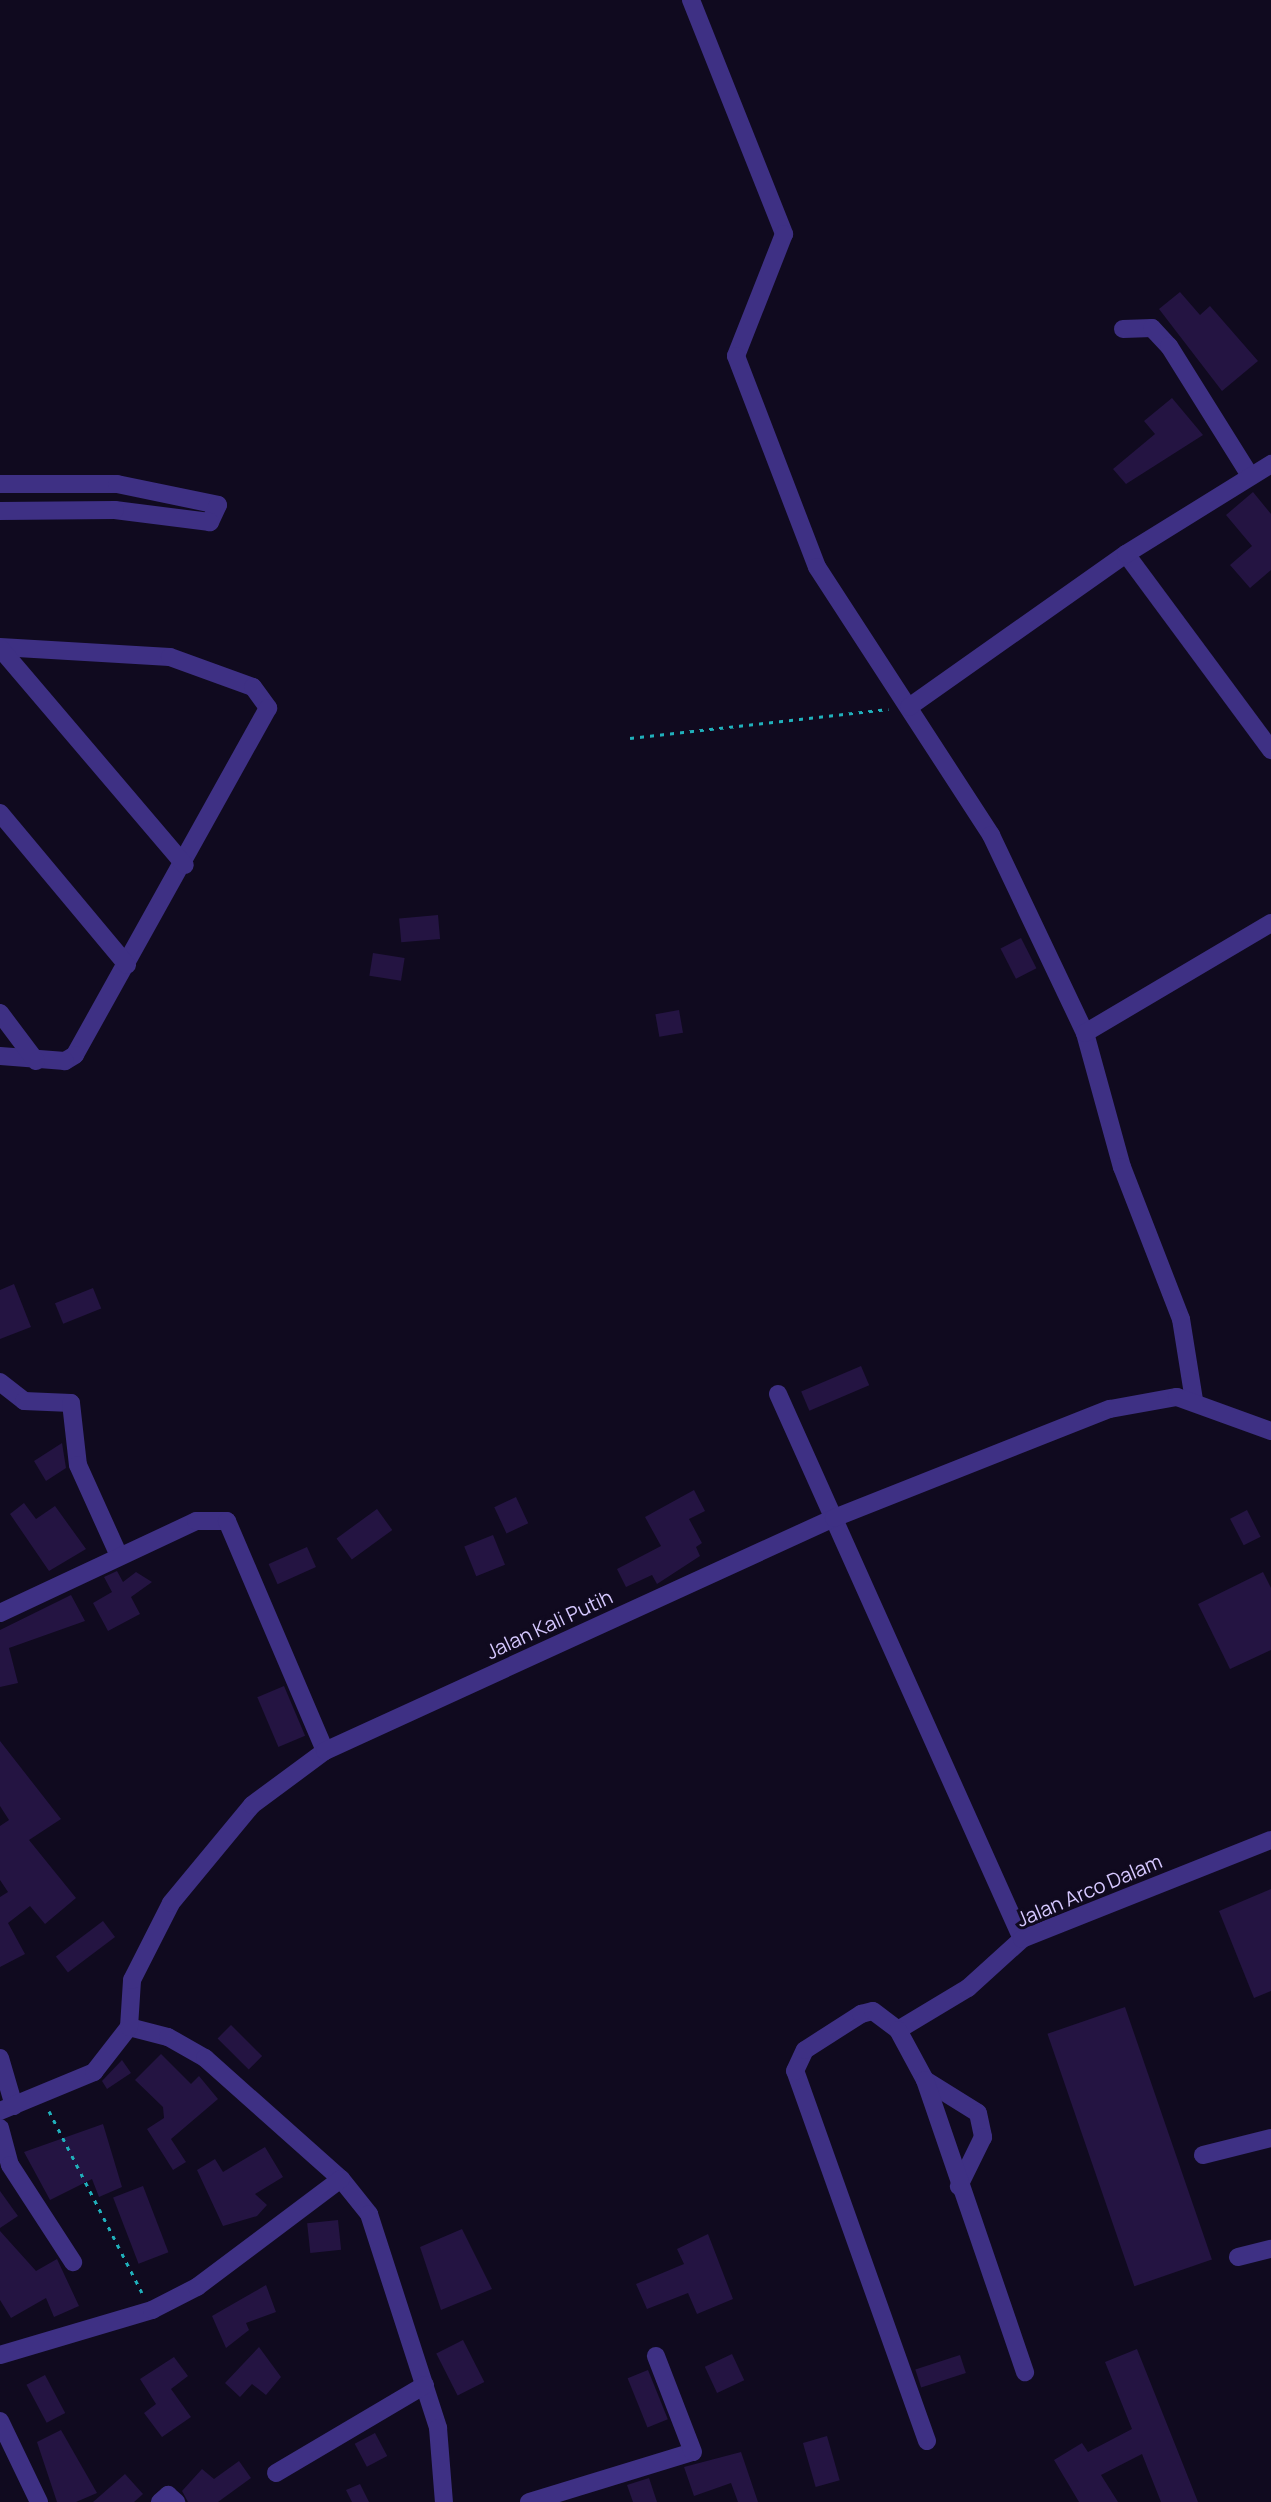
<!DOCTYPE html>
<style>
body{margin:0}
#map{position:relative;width:1271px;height:2502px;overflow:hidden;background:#100a1f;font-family:Manrope,sans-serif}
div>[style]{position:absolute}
.building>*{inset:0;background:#241442;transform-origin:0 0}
.path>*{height:3px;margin-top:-1.5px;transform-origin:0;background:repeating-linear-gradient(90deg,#20b0bb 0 4px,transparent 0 10px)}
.minor>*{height:18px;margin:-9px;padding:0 9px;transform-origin:9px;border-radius:9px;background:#3e3084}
span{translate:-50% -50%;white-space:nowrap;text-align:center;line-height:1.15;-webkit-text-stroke:6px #100a1f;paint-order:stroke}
.street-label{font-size:20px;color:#d6c8ff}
</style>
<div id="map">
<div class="building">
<i style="clip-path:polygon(1180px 292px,1200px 315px,1210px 306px,1258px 361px,1222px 391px,1159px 309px)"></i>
<i style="clip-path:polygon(1172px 398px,1203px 435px,1126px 484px,1113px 469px,1155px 434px,1144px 421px)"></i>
<i style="clip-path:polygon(1253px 492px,1271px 514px,1271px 570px,1250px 588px,1230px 565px,1252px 546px,1226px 515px)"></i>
<i style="left:438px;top:915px;width:24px;height:39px;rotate:85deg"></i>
<i style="left:1021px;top:938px;width:34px;height:23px;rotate:63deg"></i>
<i style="left:373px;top:953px;width:32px;height:23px;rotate:9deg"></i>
<i style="left:679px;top:1010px;width:23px;height:24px;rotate:80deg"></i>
<i style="clip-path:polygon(14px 1284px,31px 1327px,0 1339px,0 1290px)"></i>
<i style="left:93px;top:1288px;width:22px;height:41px;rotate:68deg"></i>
<i style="left:861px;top:1366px;width:21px;height:65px;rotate:67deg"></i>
<i style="clip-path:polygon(62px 1443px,66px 1468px,46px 1481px,34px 1461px)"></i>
<i style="clip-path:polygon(694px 1490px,705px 1511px,689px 1519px,702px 1543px,696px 1547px,700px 1556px,657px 1584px,652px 1575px,626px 1587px,617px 1569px,661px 1546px,645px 1517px)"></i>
<i style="left:516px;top:1497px;width:29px;height:24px;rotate:65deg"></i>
<i style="clip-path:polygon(24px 1503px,36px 1519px,55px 1506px,86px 1549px,49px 1571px,10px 1514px)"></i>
<i style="left:377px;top:1509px;width:26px;height:50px;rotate:54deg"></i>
<i style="left:1247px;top:1510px;width:30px;height:19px;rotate:63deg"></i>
<i style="left:493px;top:1535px;width:32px;height:31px;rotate:68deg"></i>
<i style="left:307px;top:1547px;width:22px;height:42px;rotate:66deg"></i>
<i style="clip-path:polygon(117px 1571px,123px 1582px,136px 1572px,152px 1582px,131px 1597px,140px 1614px,108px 1631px,93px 1603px,112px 1592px,104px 1577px)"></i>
<i style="clip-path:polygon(1263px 1572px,1271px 1588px,1271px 1650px,1230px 1669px,1198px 1604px)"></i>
<i style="clip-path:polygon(71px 1595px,85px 1621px,9px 1648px,18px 1683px,0 1687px,0 1630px)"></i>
<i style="left:284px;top:1686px;width:54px;height:29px;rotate:67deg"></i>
<i style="clip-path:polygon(0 1741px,61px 1819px,29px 1840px,76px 1898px,45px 1924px,30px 1906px,8px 1923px,25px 1954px,0 1967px,0 1897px,8px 1892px,0 1880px,0 1826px,9px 1820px,0 1806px)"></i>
<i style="clip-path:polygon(1271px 1889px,1271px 1991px,1254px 1998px,1219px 1911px)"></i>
<i style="left:103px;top:1921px;width:20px;height:59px;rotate:53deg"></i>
<i style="left:1125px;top:2007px;width:267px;height:82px;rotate:71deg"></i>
<i style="left:231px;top:2025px;width:44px;height:19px;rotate:45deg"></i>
<i style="clip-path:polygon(161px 2054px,191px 2084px,199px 2076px,218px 2099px,171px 2139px,186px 2162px,173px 2170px,147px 2129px,164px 2118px,163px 2107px,135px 2080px)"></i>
<i style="clip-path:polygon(122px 2060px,131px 2073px,107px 2089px,102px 2081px)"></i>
<i style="clip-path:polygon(103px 2124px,122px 2187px,99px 2197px,92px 2179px,50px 2200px,24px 2152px)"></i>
<i style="clip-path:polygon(265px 2147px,283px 2177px,255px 2194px,267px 2205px,257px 2216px,223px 2226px,197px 2170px,215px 2159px,223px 2172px)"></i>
<i style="left:143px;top:2186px;width:71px;height:32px;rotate:69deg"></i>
<i style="clip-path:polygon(0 2191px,18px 2216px,0 2228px)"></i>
<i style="left:338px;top:2220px;width:30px;height:31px;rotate:84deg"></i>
<i style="clip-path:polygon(462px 2229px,492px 2289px,441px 2310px,420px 2247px)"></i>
<i style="clip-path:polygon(0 2231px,36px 2271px,57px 2259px,79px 2306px,54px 2317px,46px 2298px,11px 2318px,0 2300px)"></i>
<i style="clip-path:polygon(708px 2234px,733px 2299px,697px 2314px,688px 2293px,647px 2309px,636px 2284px,684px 2264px,677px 2249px)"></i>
<i style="clip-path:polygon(266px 2285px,276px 2312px,246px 2323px,249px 2330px,226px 2348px,212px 2316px)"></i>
<i style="left:463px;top:2340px;width:47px;height:30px;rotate:63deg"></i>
<i style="clip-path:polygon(259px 2347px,281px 2377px,266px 2395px,252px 2384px,240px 2397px,225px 2383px)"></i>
<i style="clip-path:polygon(1137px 2349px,1198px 2502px,1161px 2502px,1142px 2454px,1101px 2475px,1118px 2502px,1079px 2502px,1054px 2460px,1082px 2443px,1088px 2452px,1132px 2429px,1105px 2362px)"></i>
<i style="left:732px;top:2354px;width:29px;height:30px;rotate:65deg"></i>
<i style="left:960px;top:2355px;width:19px;height:47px;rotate:72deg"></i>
<i style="clip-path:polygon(174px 2357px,188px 2376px,171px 2389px,191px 2417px,162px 2437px,144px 2413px,156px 2404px,140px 2379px)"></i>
<i style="left:648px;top:2370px;width:53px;height:22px;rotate:68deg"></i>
<i style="left:45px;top:2375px;width:43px;height:21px;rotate:62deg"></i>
<i style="clip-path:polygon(61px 2430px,97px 2493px,76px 2502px,57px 2502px,37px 2442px)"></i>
<i style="left:375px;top:2433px;width:26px;height:23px;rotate:62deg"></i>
<i style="left:827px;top:2436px;width:46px;height:25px;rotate:74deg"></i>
<i style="clip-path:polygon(741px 2452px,758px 2502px,738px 2502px,731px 2483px,694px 2496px,684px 2467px)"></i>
<i style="clip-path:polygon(239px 2461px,251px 2478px,218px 2502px,188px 2502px,182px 2491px,202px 2469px,214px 2479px)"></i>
<i style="clip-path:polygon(125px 2474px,143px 2494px,134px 2502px,93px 2502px)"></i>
<i style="clip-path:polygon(649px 2478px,657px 2502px,633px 2502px,627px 2485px)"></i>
<i style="clip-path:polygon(360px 2484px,369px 2502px,352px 2502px,346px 2490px)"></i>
</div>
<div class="path">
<i style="left:630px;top:738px;width:260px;rotate:-6.4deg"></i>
<i style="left:49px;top:2111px;width:204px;rotate:62.9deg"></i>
</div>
<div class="minor">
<i style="left:691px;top:0;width:252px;rotate:68.3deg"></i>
<i style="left:784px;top:234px;width:131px;rotate:111.5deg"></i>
<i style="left:736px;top:356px;width:226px;rotate:69deg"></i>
<i style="left:817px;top:567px;width:320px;rotate:57deg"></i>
<i style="left:991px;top:835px;width:219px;rotate:64.6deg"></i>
<i style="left:1085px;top:1033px;width:139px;rotate:74.6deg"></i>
<i style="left:1122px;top:1167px;width:163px;rotate:68.8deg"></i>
<i style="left:1181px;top:1319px;width:82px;rotate:80.9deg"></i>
<i style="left:1123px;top:329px;width:29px;rotate:-2deg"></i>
<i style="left:1152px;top:328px;width:25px;rotate:47deg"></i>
<i style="left:1169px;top:346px;width:151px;rotate:58deg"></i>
<i style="left:0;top:484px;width:117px"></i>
<i style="left:117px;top:484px;width:103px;rotate:11.7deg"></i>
<i style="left:218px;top:505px;width:19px;rotate:115deg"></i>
<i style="left:210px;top:522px;width:96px;rotate:-172.8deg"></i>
<i style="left:115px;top:510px;width:115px;rotate:179.5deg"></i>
<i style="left:1126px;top:554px;width:244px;rotate:53.5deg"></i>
<i style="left:0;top:647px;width:170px;rotate:3.4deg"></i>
<i style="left:170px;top:657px;width:88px;rotate:19.9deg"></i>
<i style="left:253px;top:687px;width:26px;rotate:54deg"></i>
<i style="left:268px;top:708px;width:397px;rotate:119.1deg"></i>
<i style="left:75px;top:1055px;width:12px;rotate:149deg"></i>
<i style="left:65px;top:1061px;width:65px;rotate:-175.6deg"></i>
<i style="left:0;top:648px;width:285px;rotate:49.6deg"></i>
<i style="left:909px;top:707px;width:266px;rotate:-35.2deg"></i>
<i style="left:1126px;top:554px;width:171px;rotate:-31.8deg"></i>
<i style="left:0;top:813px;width:198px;rotate:50.1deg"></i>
<i style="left:0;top:1013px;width:60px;rotate:53.1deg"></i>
<i style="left:1085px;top:1033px;width:216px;rotate:-30.6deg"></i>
<i style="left:0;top:1382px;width:31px;rotate:38deg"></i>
<i style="left:24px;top:1401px;width:47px;rotate:2.4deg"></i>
<i style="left:71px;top:1403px;width:62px;rotate:83.6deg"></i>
<i style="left:78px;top:1465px;width:100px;rotate:65.7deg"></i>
<i style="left:778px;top:1394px;width:597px;rotate:65.88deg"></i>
<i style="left:0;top:1613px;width:217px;rotate:-25.1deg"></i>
<i style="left:196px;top:1521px;width:31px"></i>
<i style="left:227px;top:1521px;width:250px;rotate:66.9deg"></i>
<i style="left:129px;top:2027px;width:40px;rotate:14.4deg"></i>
<i style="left:168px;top:2037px;width:43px;rotate:29.6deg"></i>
<i style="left:205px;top:2058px;width:182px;rotate:41.7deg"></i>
<i style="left:341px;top:2179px;width:45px;rotate:51.3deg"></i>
<i style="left:369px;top:2214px;width:225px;rotate:72.1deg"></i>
<i style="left:438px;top:2428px;width:74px;rotate:85.4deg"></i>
<i style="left:898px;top:2030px;width:82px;rotate:-31deg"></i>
<i style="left:968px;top:1988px;width:73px;rotate:-42.2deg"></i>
<i style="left:1022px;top:1939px;width:268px;rotate:-21.7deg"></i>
<i style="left:0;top:2058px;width:50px;rotate:73.7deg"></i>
<i style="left:925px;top:2080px;width:62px;rotate:31.9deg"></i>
<i style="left:978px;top:2113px;width:25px;rotate:78deg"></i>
<i style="left:983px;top:2137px;width:55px;rotate:116.1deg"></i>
<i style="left:0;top:2111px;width:102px;rotate:-22.5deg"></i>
<i style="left:94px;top:2072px;width:57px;rotate:-52.1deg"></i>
<i style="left:129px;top:2027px;width:47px;rotate:-86.3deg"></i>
<i style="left:132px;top:1980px;width:86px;rotate:-63.1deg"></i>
<i style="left:171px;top:1903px;width:127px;rotate:-50.4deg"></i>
<i style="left:252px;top:1805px;width:91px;rotate:-36.5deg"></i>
<i style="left:325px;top:1751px;width:560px;rotate:-24.6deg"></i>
<i style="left:834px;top:1518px;width:297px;rotate:-21.6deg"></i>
<i style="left:1110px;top:1409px;width:68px;rotate:-10.2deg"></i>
<i style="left:1177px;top:1397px;width:100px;rotate:19.9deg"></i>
<i style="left:0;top:2128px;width:38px;rotate:75deg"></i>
<i style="left:10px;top:2165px;width:116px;rotate:57deg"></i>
<i style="left:1203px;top:2155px;width:70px;rotate:-14deg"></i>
<i style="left:1238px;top:2257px;width:34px;rotate:-14deg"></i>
<i style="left:0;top:2355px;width:159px;rotate:-16.5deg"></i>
<i style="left:152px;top:2310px;width:51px;rotate:-27.1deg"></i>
<i style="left:197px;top:2287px;width:180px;rotate:-36.9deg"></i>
<i style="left:0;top:2421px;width:90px;rotate:64.3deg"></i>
<i style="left:927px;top:2441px;width:393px;rotate:-109.6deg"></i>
<i style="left:795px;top:2071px;width:23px;rotate:-65deg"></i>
<i style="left:805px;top:2050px;width:67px;rotate:-32.7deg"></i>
<i style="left:861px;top:2014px;width:12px;rotate:-14deg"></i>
<i style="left:873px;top:2011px;width:31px;rotate:37deg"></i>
<i style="left:898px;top:2030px;width:57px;rotate:61.6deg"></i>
<i style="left:925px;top:2080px;width:309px;rotate:71.1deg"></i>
<i style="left:276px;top:2473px;width:173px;rotate:-30.6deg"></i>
<i style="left:160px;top:2502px;width:11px;rotate:-41deg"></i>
<i style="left:168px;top:2495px;width:11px;rotate:41deg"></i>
<i style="left:529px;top:2502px;width:171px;rotate:-17deg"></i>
<i style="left:693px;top:2452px;width:103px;rotate:-111.1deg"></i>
</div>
<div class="street-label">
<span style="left:549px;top:1624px;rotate:-25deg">Jalan Kali Putih</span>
<span style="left:1089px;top:1890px;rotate:-23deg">Jalan Arco Dalam</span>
</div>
</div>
